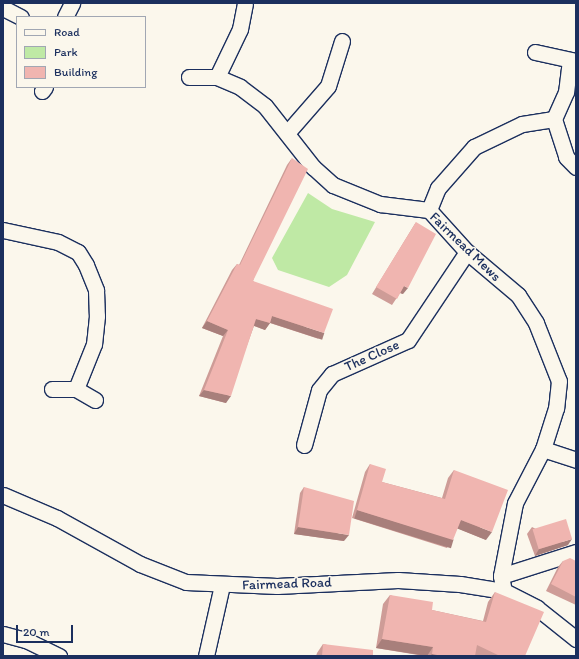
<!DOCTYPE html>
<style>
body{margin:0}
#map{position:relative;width:579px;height:659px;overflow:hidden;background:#fbf7ec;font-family:Itim,sans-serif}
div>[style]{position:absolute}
.green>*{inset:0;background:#bfe9a5}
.roads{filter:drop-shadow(1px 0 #1b2f5e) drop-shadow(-1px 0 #1b2f5e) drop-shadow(0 1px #1b2f5e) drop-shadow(0 -1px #1b2f5e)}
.minor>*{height:15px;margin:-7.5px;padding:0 7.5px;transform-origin:7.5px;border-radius:7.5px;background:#fbf7ec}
.wall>*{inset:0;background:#ce9c97}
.shaded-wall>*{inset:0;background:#a87f7b;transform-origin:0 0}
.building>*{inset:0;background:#f0b5b0;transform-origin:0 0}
span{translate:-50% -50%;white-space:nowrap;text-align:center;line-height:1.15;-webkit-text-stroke:3px #fbf7ec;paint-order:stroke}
.street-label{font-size:14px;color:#1b2f5e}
.frame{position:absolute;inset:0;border:4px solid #1b2f5e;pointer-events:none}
.legend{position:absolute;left:16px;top:16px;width:130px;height:72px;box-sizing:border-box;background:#fbf7ec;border:1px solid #a1a7b3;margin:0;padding:5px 7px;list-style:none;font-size:12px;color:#1b2f5e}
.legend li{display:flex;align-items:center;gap:8px;height:20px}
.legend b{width:20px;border:1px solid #a1a7b3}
.scale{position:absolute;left:16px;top:625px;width:57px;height:18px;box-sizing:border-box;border:2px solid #1b2f5e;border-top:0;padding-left:5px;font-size:12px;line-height:14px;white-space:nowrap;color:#1b2f5e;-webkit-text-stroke:3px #fbf7ec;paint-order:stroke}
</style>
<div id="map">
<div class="green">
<i style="clip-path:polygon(308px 193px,332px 209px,375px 222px,347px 275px,329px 287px,278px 270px,272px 258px)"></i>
</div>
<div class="roads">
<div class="minor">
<i style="left:3px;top:8px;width:20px;rotate:27deg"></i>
<i style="left:65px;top:17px;width:16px;rotate:-63deg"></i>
<i style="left:535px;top:52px;width:42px;rotate:12.4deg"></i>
<i style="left:570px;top:60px;width:32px;rotate:97deg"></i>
<i style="left:566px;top:92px;width:30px;rotate:114deg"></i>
<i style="left:554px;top:119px;width:40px;rotate:72deg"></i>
<i style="left:566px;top:157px;width:14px;rotate:45deg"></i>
<i style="left:189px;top:77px;width:28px"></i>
<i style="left:217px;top:77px;width:25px;rotate:23deg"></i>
<i style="left:240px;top:87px;width:31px;rotate:37deg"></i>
<i style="left:265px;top:106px;width:78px;rotate:51.8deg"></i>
<i style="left:313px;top:167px;width:27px;rotate:42deg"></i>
<i style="left:333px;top:185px;width:51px;rotate:22deg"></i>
<i style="left:380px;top:204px;width:49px;rotate:7deg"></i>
<i style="left:429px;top:210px;width:57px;rotate:47.9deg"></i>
<i style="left:467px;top:252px;width:67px;rotate:40.1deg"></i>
<i style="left:518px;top:295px;width:33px;rotate:57deg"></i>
<i style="left:536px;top:323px;width:62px;rotate:68.4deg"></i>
<i style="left:559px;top:381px;width:27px;rotate:96deg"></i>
<i style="left:556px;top:408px;width:43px;rotate:107.6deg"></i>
<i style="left:543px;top:449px;width:61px;rotate:117.4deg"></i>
<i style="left:515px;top:503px;width:74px;rotate:100.9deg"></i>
<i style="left:501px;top:576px;width:15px;rotate:79deg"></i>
<i style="left:217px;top:77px;width:53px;rotate:-64.4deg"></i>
<i style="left:240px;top:29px;width:26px;rotate:-79deg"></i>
<i style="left:42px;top:91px;width:5px;rotate:-53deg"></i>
<i style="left:287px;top:133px;width:62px;rotate:-48.9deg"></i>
<i style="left:328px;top:86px;width:47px;rotate:-72.7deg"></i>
<i style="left:429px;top:210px;width:24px;rotate:-68deg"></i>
<i style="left:438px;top:188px;width:55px;rotate:-48.7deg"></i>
<i style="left:474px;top:147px;width:53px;rotate:-25.6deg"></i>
<i style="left:522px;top:124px;width:32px;rotate:-9deg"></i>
<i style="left:3px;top:230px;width:56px;rotate:12.3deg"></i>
<i style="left:58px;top:242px;width:22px;rotate:27deg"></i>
<i style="left:78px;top:252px;width:15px;rotate:58deg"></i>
<i style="left:86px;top:265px;width:27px;rotate:68deg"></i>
<i style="left:96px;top:290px;width:26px;rotate:88deg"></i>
<i style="left:97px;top:316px;width:28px;rotate:96deg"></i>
<i style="left:94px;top:344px;width:48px;rotate:111.8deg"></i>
<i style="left:52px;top:389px;width:24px"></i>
<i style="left:76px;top:389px;width:22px;rotate:30deg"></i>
<i style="left:304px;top:445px;width:57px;rotate:-74.7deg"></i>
<i style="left:319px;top:390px;width:21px;rotate:-51deg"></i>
<i style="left:332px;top:374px;width:83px;rotate:-24.1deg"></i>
<i style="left:408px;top:340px;width:106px;rotate:-56.2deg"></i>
<i style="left:543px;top:449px;width:35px;rotate:18deg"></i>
<i style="left:3px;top:495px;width:59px;rotate:23.1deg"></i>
<i style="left:57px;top:518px;width:95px;rotate:29deg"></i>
<i style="left:140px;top:564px;width:49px;rotate:21.4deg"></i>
<i style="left:186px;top:582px;width:91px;rotate:2.5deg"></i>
<i style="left:277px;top:586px;width:121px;rotate:-2.8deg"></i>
<i style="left:398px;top:580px;width:62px;rotate:3.7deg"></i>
<i style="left:460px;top:584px;width:45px;rotate:9deg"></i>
<i style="left:504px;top:591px;width:37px;rotate:27deg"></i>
<i style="left:537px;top:608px;width:50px;rotate:38.5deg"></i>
<i style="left:501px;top:576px;width:79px;rotate:-17.7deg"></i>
<i style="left:3px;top:634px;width:24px;rotate:15deg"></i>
<i style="left:26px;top:640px;width:37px;rotate:26deg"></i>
<i style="left:206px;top:656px;width:73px;rotate:-77.3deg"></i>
</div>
</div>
<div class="wall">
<i style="clip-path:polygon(292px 158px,253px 281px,319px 339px,270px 323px,265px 330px,254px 326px,226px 403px,199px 396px,223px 336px,202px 328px,232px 270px,237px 264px,239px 265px,287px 165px)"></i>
<i style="clip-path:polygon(416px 222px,403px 294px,400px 293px,392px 305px,372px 294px)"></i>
<i style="clip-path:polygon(370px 464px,382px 482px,442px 498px,448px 478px,454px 470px,486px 540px,457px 528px,447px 548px,352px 518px,365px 472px)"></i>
<i style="clip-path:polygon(304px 487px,344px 541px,294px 534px,300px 493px)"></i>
<i style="clip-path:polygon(532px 527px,568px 545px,535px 556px,527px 534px)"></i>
<i style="clip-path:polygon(563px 561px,576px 561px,576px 605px,546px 591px,558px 567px)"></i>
<i style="clip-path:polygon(495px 592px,525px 656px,424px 656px,376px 648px,383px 604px,390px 595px,432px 610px,483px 621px,488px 602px)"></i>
<i style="clip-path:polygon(323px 644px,373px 656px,316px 656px,317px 653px)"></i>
</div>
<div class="shaded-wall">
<i style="clip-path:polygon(404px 286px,408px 288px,403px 294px,400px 293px)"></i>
<i style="left:272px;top:316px;width:55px;height:7px;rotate:18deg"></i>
<i style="clip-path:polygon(256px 319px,270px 323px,265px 330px,252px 325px)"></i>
<i style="clip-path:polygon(207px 321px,228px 330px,223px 336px,202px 328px)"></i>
<i style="clip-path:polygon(204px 390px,231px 396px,226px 403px,199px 396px)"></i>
<i style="left:357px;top:510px;width:101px;height:9px;rotate:17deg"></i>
<i style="clip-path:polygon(461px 520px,492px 532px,486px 540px,456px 528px)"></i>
<i style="clip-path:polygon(298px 527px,349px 535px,344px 541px,294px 534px)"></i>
<i style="clip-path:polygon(572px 539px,568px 545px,535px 556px,539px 549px)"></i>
<i style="clip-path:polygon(382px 639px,433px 647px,427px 656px,376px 648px)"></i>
<i style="clip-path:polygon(432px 654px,443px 656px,430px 656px)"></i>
</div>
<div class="building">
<i style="clip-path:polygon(292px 158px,308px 169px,253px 281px,333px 309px,324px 333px,272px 316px,270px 323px,256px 319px,231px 396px,204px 390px,228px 330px,207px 321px,237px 264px,240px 265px)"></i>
<i style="clip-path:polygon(416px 222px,436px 234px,408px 288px,404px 286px,397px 299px,376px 287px)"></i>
<i style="clip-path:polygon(370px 464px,386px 469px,382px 482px,445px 499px,454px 470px,508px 490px,492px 532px,461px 520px,453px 540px,357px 510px)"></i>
<i style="clip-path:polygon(304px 487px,354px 501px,349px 535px,298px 527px)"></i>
<i style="left:566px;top:519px;width:21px;height:35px;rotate:73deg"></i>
<i style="clip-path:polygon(570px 558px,576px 561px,576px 597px,551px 584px,563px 561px)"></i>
<i style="clip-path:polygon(495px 592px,544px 612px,525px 656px,500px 656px,477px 645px,475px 656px,443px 656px,432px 654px,433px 647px,382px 639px,390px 595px,433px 602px,432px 610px,486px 622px)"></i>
<i style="clip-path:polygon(323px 644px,373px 650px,373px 656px,322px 656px)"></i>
</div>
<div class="street-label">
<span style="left:465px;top:247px;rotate:44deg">Fairmead Mews</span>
<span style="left:372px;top:356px;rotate:-24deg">The Close</span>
<span style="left:287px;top:584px;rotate:-2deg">Fairmead Road</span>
</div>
<div class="frame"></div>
<ul class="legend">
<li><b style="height:5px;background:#fbf7ec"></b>Road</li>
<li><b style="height:11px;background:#bfe9a5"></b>Park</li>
<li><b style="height:11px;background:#f0b5b0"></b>Building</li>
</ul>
<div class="scale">20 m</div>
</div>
